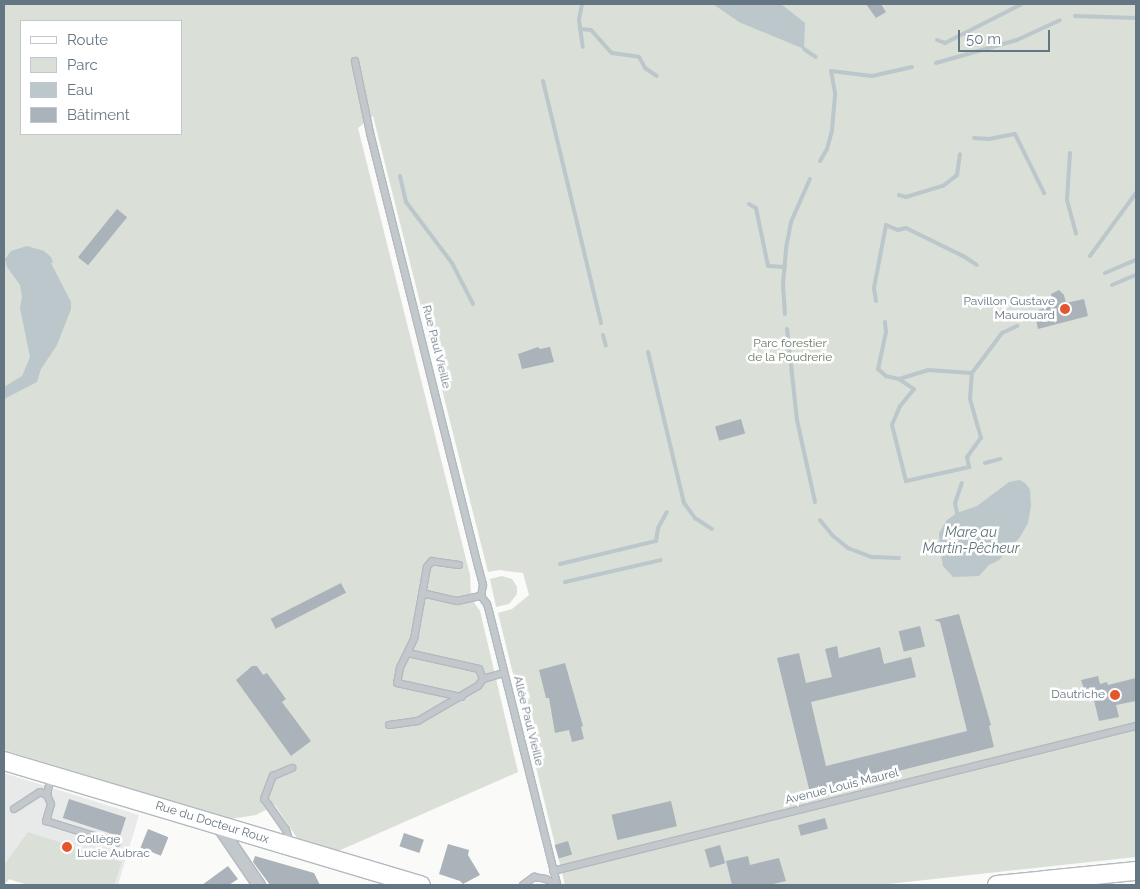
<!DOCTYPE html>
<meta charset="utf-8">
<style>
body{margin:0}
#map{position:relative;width:1140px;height:889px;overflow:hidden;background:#fafaf8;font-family:Raleway,sans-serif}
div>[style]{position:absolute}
.built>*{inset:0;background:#e8e9e9}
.green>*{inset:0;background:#dadfd7}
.water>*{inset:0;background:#bbc7cb}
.stream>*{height:4px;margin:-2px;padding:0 2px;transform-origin:2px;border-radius:2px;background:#bbc7cb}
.building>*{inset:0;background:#aab3b9;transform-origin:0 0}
.roads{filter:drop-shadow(1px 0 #b3babf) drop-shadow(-1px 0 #b3babf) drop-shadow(0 1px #b3babf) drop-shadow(0 -1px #b3babf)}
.lane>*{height:6px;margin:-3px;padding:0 3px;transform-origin:3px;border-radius:3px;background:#c3c8cc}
.street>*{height:12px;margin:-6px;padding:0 6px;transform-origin:6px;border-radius:6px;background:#c3c8cc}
.secondary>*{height:18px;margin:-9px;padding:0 9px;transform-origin:9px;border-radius:9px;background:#fff}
.dots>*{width:14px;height:14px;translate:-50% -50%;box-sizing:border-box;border:2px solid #fff;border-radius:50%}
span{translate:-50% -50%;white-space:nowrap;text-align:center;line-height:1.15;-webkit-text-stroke:5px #fff;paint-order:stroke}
.poi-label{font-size:12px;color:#657683}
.right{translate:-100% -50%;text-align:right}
.left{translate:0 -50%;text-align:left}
.park-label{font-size:12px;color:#687a64}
.street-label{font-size:12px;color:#657683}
.water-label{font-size:14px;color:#60757c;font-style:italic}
.frame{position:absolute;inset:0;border:5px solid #657683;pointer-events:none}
.legend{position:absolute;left:20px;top:20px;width:162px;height:115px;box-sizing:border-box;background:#fff;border:1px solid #c1c8cd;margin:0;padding:6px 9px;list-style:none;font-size:15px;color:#657683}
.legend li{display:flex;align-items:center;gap:10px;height:25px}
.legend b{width:25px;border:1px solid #c1c8cd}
.scale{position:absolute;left:958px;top:30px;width:92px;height:22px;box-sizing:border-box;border:2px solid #657683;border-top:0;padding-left:6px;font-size:15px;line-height:18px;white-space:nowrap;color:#657683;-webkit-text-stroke:4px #fff;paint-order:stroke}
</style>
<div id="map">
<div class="built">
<i style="clip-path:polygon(4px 773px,139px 815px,118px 885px,28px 885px,9px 879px,4px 885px)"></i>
</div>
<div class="green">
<i style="clip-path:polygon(evenodd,4px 4px,1136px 4px,1136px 857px,879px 885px,565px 885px,498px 613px,512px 609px,529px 595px,523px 573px,499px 570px,488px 572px,373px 116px,358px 128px,470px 575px,471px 598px,480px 611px,518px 772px,336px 852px,297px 838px,275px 805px,256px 815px,230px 819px,4px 750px,4px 4px,21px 21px,181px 21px,181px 134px,21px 134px,21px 21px)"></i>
<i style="clip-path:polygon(502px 576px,512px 579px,517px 587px,517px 594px,509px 604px,496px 607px,490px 579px)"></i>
<i style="clip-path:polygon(28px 832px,122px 862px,114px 885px,28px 885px,9px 879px,4px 885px,4px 865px)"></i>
</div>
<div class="water">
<i style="clip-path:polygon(713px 4px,781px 4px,805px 23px,804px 49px,739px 22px)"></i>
<i style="clip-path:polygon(27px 246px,44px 251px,51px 257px,53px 262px,51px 263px,71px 302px,71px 309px,57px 345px,41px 369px,37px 382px,4px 399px,4px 387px,22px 376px,30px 357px,20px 308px,22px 297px,20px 285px,7px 267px,5px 259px,11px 251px)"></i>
<i style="clip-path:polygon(1020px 480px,1026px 484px,1030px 490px,1031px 506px,1028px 523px,1020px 537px,999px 560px,989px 565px,979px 576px,953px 577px,943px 566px,940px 549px,939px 533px,947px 520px,957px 513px,977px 506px,1009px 482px)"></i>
</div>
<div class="stream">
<i style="left:582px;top:4px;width:16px;rotate:101deg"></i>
<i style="left:579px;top:20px;width:27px;rotate:82deg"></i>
<i style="left:1075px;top:16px;width:61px;rotate:1.9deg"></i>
<i style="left:580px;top:29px;width:11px;rotate:5deg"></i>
<i style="left:591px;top:30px;width:31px;rotate:48deg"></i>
<i style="left:612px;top:53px;width:27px;rotate:8deg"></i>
<i style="left:639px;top:57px;width:13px;rotate:61deg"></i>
<i style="left:645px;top:68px;width:14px;rotate:34deg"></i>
<i style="left:937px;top:40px;width:9px;rotate:21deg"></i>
<i style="left:945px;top:43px;width:86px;rotate:-26.9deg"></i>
<i style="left:804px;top:49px;width:14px;rotate:34deg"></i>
<i style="left:936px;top:63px;width:84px;rotate:-15.9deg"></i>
<i style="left:1017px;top:40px;width:47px;rotate:-24.9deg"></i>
<i style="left:543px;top:81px;width:249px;rotate:76.5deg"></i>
<i style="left:974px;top:138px;width:15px;rotate:4deg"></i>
<i style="left:989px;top:139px;width:26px;rotate:-11deg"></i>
<i style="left:1015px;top:134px;width:66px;rotate:63.8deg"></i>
<i style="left:1070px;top:153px;width:47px;rotate:93.7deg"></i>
<i style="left:1067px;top:200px;width:35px;rotate:75deg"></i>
<i style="left:820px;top:161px;width:14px;rotate:-60deg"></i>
<i style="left:827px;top:149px;width:20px;rotate:-75deg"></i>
<i style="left:832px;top:130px;width:37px;rotate:-85deg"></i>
<i style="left:835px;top:93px;width:22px;rotate:-100deg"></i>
<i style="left:831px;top:71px;width:41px;rotate:7deg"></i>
<i style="left:872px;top:76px;width:41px;rotate:-12.7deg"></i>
<i style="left:400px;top:176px;width:27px;rotate:77deg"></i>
<i style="left:406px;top:202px;width:76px;rotate:53deg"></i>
<i style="left:452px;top:263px;width:46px;rotate:62.9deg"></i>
<i style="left:899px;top:195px;width:7px;rotate:16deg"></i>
<i style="left:906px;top:197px;width:39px;rotate:-17deg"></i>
<i style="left:943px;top:186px;width:18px;rotate:-38deg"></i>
<i style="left:957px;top:175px;width:21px;rotate:-82deg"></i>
<i style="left:749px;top:204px;width:8px;rotate:30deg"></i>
<i style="left:756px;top:208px;width:59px;rotate:78.3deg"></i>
<i style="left:768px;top:266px;width:17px;rotate:3deg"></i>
<i style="left:1090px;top:256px;width:78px;rotate:-53.9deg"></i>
<i style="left:1105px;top:273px;width:34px;rotate:-23deg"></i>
<i style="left:1112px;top:285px;width:26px;rotate:-23deg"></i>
<i style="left:876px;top:301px;width:13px;rotate:-99deg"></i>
<i style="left:874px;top:288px;width:64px;rotate:-79.2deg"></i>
<i style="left:886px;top:225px;width:13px;rotate:23deg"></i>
<i style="left:898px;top:230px;width:8px;rotate:-14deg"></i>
<i style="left:906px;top:228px;width:66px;rotate:26.2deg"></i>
<i style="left:965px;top:257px;width:14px;rotate:34deg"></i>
<i style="left:785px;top:314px;width:30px;rotate:-94deg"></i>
<i style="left:783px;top:284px;width:36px;rotate:-85deg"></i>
<i style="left:786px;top:248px;width:26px;rotate:-79deg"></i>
<i style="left:791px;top:222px;width:47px;rotate:-66.2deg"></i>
<i style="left:885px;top:322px;width:10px;rotate:84deg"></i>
<i style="left:886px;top:332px;width:38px;rotate:102deg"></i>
<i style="left:878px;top:369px;width:11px;rotate:41deg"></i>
<i style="left:886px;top:376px;width:13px;rotate:13deg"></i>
<i style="left:899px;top:379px;width:18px;rotate:34deg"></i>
<i style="left:914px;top:389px;width:22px;rotate:129deg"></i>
<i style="left:900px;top:406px;width:21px;rotate:113deg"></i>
<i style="left:892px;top:425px;width:58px;rotate:76deg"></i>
<i style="left:906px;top:481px;width:65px;rotate:-12.5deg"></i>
<i style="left:969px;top:467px;width:10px;rotate:-101deg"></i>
<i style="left:967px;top:457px;width:24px;rotate:-54deg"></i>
<i style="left:981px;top:438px;width:41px;rotate:-105.8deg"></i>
<i style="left:970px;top:399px;width:26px;rotate:-86deg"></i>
<i style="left:972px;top:373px;width:50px;rotate:-53.1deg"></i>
<i style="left:1002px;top:333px;width:17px;rotate:-25deg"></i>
<i style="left:787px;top:329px;width:92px;rotate:83.7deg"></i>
<i style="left:797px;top:420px;width:84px;rotate:77.6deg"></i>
<i style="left:603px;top:335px;width:11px;rotate:75deg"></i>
<i style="left:648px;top:352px;width:155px;rotate:76.6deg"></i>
<i style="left:684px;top:503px;width:19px;rotate:54deg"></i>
<i style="left:695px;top:518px;width:20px;rotate:33deg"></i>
<i style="left:899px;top:379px;width:30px;rotate:-17deg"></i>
<i style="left:928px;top:370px;width:44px;rotate:3.9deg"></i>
<i style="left:985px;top:463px;width:16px;rotate:-15deg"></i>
<i style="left:957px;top:513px;width:10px;rotate:-101deg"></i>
<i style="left:955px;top:503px;width:21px;rotate:-71deg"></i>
<i style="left:820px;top:520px;width:19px;rotate:51deg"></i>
<i style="left:832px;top:535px;width:21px;rotate:39deg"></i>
<i style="left:848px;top:548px;width:26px;rotate:21deg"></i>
<i style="left:872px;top:557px;width:27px;rotate:2deg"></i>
<i style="left:927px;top:553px;width:14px;rotate:-17deg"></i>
<i style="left:560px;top:564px;width:99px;rotate:-13.5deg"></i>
<i style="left:656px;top:541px;width:13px;rotate:-81deg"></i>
<i style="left:658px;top:528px;width:18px;rotate:-61deg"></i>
<i style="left:565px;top:582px;width:98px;rotate:-12.9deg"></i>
</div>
<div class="building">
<i style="clip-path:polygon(866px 4px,881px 4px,886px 12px,876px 18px)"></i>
<i style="left:117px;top:209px;width:13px;height:62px;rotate:39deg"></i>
<i style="clip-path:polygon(1059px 290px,1064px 295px,1066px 303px,1084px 299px,1088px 316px,1038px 329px,1034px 311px,1053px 306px,1051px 294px)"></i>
<i style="clip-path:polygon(538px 347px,540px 349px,550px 347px,554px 362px,522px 369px,518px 354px)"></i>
<i style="left:741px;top:419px;width:15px;height:27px;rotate:74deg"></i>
<i style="left:341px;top:583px;width:11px;height:79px;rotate:63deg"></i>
<i style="clip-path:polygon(959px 614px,991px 725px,989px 726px,994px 747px,810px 793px,777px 658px,799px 653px,806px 683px,832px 677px,825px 649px,837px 646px,839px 658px,880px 647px,884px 664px,911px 657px,916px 677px,811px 702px,826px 766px,967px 731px,940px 622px,934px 620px)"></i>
<i style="left:920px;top:626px;width:21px;height:22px;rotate:76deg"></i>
<i style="clip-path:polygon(565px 663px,583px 726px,581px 727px,584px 739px,572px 742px,569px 730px,555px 733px,549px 698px,546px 698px,539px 670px)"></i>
<i style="clip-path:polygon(252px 666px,257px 666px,263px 675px,267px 673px,286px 699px,282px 702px,311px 741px,291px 756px,236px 680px)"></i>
<i style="clip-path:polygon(1098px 676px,1100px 684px,1107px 682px,1108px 685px,1136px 678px,1136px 701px,1116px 705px,1119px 717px,1099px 721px,1091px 688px,1084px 689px,1081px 680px)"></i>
<i style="left:69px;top:799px;width:60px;height:20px;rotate:18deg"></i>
<i style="left:671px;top:801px;width:26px;height:61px;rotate:77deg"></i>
<i style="left:825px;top:818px;width:11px;height:28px;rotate:75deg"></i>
<i style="left:148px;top:829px;width:22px;height:20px;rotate:22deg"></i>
<i style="left:404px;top:833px;width:21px;height:14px;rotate:19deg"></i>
<i style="left:568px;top:841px;width:14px;height:14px;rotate:73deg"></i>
<i style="clip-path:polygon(448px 844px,469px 850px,468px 855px,480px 875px,463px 884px,460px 881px,439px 874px)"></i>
<i style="left:720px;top:845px;width:19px;height:16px;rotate:74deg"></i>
<i style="clip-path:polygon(255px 856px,314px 873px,320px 885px,270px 885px,253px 862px)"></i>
<i style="clip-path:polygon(748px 856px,750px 865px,779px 858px,786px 881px,769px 885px,732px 885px,726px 861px)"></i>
<i style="clip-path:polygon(228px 866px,238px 879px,229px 885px,202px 885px)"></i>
</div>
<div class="roads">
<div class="lane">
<i style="left:355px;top:61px;width:74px;rotate:78.2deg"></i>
<i style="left:370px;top:133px;width:446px;rotate:76deg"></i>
<i style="left:478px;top:566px;width:20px;rotate:75deg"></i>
<i style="left:483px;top:585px;width:11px;rotate:100deg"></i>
<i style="left:481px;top:596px;width:10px;rotate:53deg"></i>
<i style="left:487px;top:604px;width:7px;rotate:74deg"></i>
<i style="left:489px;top:611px;width:281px;rotate:76deg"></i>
<i style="left:459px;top:565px;width:27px;rotate:-172deg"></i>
<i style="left:432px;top:561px;width:8px;rotate:130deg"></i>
<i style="left:427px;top:567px;width:73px;rotate:100.2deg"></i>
<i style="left:414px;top:639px;width:32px;rotate:116deg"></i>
<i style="left:400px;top:668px;width:15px;rotate:101deg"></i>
<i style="left:397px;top:683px;width:66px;rotate:12.3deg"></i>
<i style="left:422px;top:593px;width:36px;rotate:13deg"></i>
<i style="left:457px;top:601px;width:25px;rotate:-12deg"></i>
<i style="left:408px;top:653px;width:73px;rotate:12.7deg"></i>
<i style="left:479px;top:669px;width:11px;rotate:68deg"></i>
<i style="left:389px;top:725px;width:29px;rotate:-8deg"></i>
<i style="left:418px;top:721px;width:69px;rotate:-30.3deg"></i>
<i style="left:478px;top:686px;width:9px;rotate:-54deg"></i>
<i style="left:483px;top:679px;width:22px;rotate:-16deg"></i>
<i style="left:51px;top:776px;width:19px;rotate:102deg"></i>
<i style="left:47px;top:795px;width:10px;rotate:66deg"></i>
<i style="left:51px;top:804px;width:18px;rotate:106deg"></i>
<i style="left:46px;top:821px;width:74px;rotate:17.2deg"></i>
<i style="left:14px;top:809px;width:31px;rotate:-33deg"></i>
<i style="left:40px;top:792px;width:8px;rotate:23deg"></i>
<i style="left:290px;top:843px;width:14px;rotate:-107deg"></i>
<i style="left:286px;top:830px;width:38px;rotate:-125deg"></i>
<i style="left:264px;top:799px;width:25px;rotate:-69deg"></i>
<i style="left:273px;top:776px;width:21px;rotate:-23deg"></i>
<i style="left:553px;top:871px;width:601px;rotate:-13.97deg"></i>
<i style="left:523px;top:885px;width:14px;rotate:-36deg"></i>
<i style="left:534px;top:877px;width:12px;rotate:9deg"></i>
<i style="left:546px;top:879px;width:13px;rotate:29deg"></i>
</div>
<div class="street">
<i style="left:218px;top:825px;width:73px;rotate:55.7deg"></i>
</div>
<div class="secondary">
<i style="left:4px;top:761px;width:435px;rotate:16.6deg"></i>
<i style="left:997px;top:885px;width:140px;rotate:-5.8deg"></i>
</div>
</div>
<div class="dots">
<i style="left:1065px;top:309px;background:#e4572e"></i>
<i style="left:1115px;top:695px;background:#e4572e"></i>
<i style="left:67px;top:847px;background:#e4572e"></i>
</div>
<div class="poi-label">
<span class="right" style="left:1055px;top:309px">Pavillon Gustave<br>Maurouard</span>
<span class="right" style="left:1105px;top:695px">Dautriche</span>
<span class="left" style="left:77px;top:847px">Collège<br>Lucie Aubrac</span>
</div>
<div class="park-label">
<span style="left:790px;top:351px">Parc forestier<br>de la Poudrerie</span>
</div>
<div class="street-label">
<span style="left:436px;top:347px;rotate:76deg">Rue Paul Vieille</span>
<span style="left:528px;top:721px;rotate:76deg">Allée Paul Vieille</span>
<span style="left:842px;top:787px;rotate:-14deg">Avenue Louis Maurel</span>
<span style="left:212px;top:823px;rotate:17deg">Rue du Docteur Roux</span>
</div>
<div class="water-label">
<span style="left:971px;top:540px">Mare au<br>Martin-Pêcheur</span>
</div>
<div class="frame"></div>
<ul class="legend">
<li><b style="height:6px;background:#fff"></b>Route</li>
<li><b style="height:14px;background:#dadfd7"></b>Parc</li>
<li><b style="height:14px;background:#bbc7cb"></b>Eau</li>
<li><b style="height:14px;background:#aab3b9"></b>Bâtiment</li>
</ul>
<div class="scale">50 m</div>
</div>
